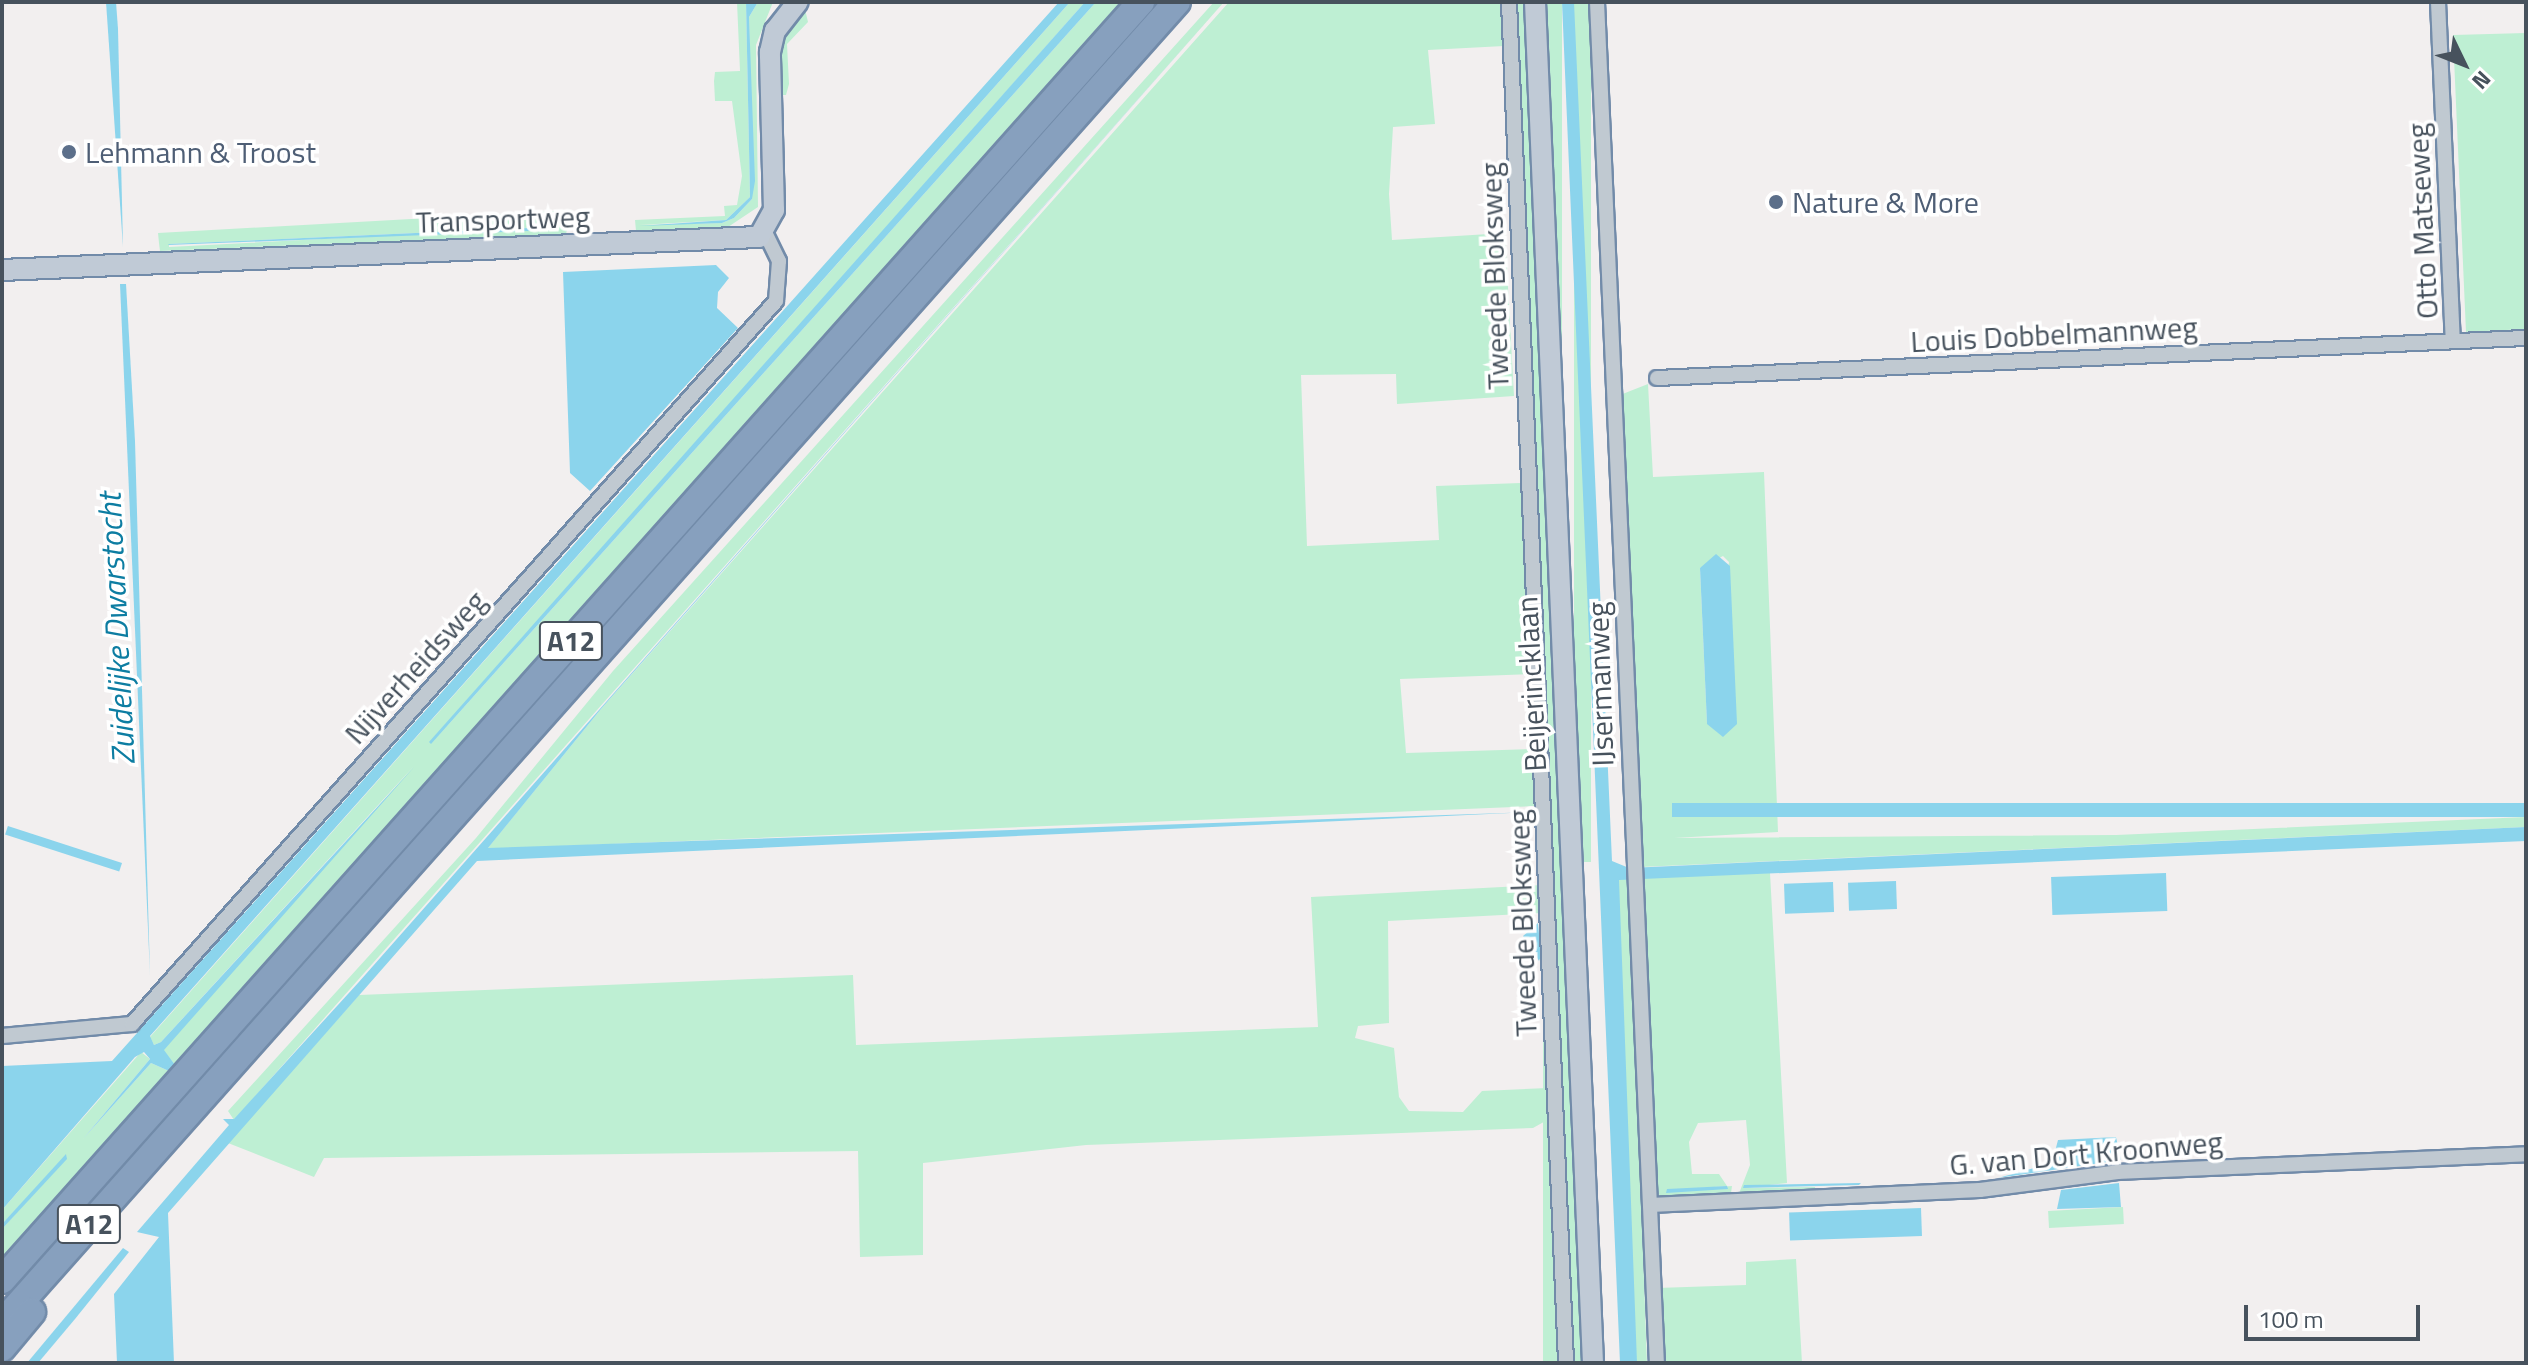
<!DOCTYPE html>
<style>
body{margin:0}
#map{position:relative;width:2528px;height:1365px;overflow:hidden;background:#f2efef;font-family:"Titillium Web",sans-serif}
div>[style]{position:absolute}
.green>*{inset:0;background:#beefd3;transform-origin:0 0}
.water>*{inset:0;background:#8bd4ec;transform-origin:0 0}
.roads{filter:drop-shadow(2px 0 #728ba9) drop-shadow(-2px 0 #728ba9) drop-shadow(0 2px #728ba9) drop-shadow(0 -2px #728ba9)}
.street>*{height:14px;margin:-7px;padding:0 7px;transform-origin:7px;border-radius:7px;background:#c0c9d1}
.secondary>*{height:20px;margin:-10px;padding:0 10px;transform-origin:10px;border-radius:10px;background:#c0cad6}
.highway>*{height:26px;margin:-13px;padding:0 13px;transform-origin:13px;border-radius:13px;background:#87a0be}
.dots>*{width:22px;height:22px;translate:-50% -50%;box-sizing:border-box;border:4px solid #fff;border-radius:50%}
span{translate:-50% -50%;white-space:nowrap;text-align:center;line-height:1.15;-webkit-text-stroke:7px #fff;paint-order:stroke}
.shield-label span{padding:2px 6px;background:#fff;border:2px solid;border-radius:6px;-webkit-text-stroke-width:0}
.shield-label{font-size:28px;color:#47525d;font-weight:700}
.service-label{font-size:30px;color:#4e5e75}
.left{translate:0 -50%;text-align:left}
.street-label{font-size:30px;color:#47525d}
.water-label{font-size:32px;color:#0d7da2;font-style:italic}
.frame{position:absolute;inset:0;border:4px solid #47525d;pointer-events:none}
.north{position:absolute;left:2424px;top:24px;width:80px;height:80px;-webkit-text-stroke:6px #fff;paint-order:stroke;rotate:133deg;font-size:22px;font-weight:700;line-height:32px;text-align:center;color:#47525d}
.north::after{content:'';display:block;margin:auto;width:28px;height:36px;background:#47525d;clip-path:polygon(50% 0,100% 100%,50% 72%,0 100%)}
.scale{position:absolute;left:2244px;top:1305px;width:176px;height:36px;box-sizing:border-box;border:4px solid #47525d;border-top:0;padding-left:10px;font-size:24px;line-height:28px;white-space:nowrap;color:#47525d;-webkit-text-stroke:6px #fff;paint-order:stroke}
</style>
<div id="map">
<div class="green">
<i style="clip-path:polygon(737px 2px,746px 2px,750px 197px,726px 220px,639px 225px,722px 223px,734px 218px,752px 199px,749px 17px,758px 2px,773px 2px,756px 45px,758px 207px,728px 227px,636px 231px,635px 220px,725px 216px,724px 206px,737px 205px,742px 176px,732px 101px,715px 101px,714px 81px,715px 72px,740px 71px)"></i>
<i style="clip-path:polygon(1070px 2px,1085px 2px,431px 744px,1096px 2px,1122px 2px,175px 1065px,163px 1050px,414px 766px,161px 1042px,154px 1045px,150px 1037px)"></i>
<i style="clip-path:polygon(1214px 2px,1224px 2px,234px 1120px,228px 1111px,476px 838px,613px 671px)"></i>
<i style="clip-path:polygon(1229px 2px,1503px 2px,1504px 46px,1428px 50px,1435px 124px,1393px 127px,1389px 194px,1392px 240px,1505px 233px,1514px 396px,1397px 404px,1396px 374px,1301px 375px,1307px 546px,1439px 540px,1436px 486px,1521px 483px,1530px 674px,1400px 679px,1406px 753px,1534px 749px,1538px 806px,487px 849px,601px 709px)"></i>
<i style="clip-path:polygon(1514px 2px,1527px 2px,1582px 1363px,1571px 1363px)"></i>
<i style="left:1543px;top:2px;width:19px;height:1362px"></i>
<i style="left:1574px;top:2px;width:17px;height:860px"></i>
<i style="clip-path:polygon(804px 5px,808px 22px,787px 44px,789px 84px,786px 95px,777px 95px,784px 34px)"></i>
<i style="clip-path:polygon(2526px 33px,2526px 329px,2466px 332px,2453px 35px)"></i>
<i style="clip-path:polygon(evenodd,572px 210px,566px 234px,160px 251px,159px 243px,158px 233px,572px 210px,552px 227px,169px 247px,169px 244px,552px 227px)"></i>
<i style="clip-path:polygon(evenodd,1648px 384px,1653px 477px,1764px 472px,1778px 832px,1674px 838px,2116px 835px,2526px 817px,2526px 827px,1640px 867px,1620px 395px,1648px 384px,1723px 556px,1729px 562px,1707px 724px,1700px 568px,1723px 556px)"></i>
<i style="clip-path:polygon(1770px 873px,1787px 1183px,1743px 1188px,1815px 1187px,1816px 1193px,1738px 1196px,1750px 1165px,1746px 1120px,1698px 1123px,1689px 1142px,1692px 1174px,1719px 1174px,1727px 1186px,1664px 1191px,1732px 1186px,1731px 1193px,1663px 1198px,1655px 1191px,1641px 876px)"></i>
<i style="left:1630px;top:878px;width:485px;height:13px;rotate:88deg"></i>
<i style="clip-path:polygon(1541px 885px,1541px 913px,1388px 921px,1389px 1023px,1358px 1026px,1355px 1038px,1394px 1048px,1399px 1097px,1409px 1111px,1463px 1112px,1482px 1091px,1548px 1088px,1549px 1119px,1533px 1128px,1086px 1145px,923px 1163px,923px 1255px,860px 1257px,858px 1151px,324px 1158px,314px 1177px,228px 1143px,359px 995px,853px 975px,856px 1045px,1318px 1027px,1311px 897px)"></i>
<i style="clip-path:polygon(141px 1052px,150px 1059px,83px 1139px,151px 1063px,169px 1071px,2px 1260px,2px 1229px,67px 1156px,2px 1224px,2px 1210px)"></i>
<i style="left:2123px;top:1207px;width:17px;height:75px;rotate:87deg"></i>
<i style="clip-path:polygon(1796px 1259px,1802px 1363px,1660px 1363px,1657px 1288px,1746px 1285px,1746px 1262px)"></i>
</div>
<div class="water">
<i style="clip-path:polygon(106px 2px,116px 2px,118px 29px,123px 247px)"></i>
<i style="clip-path:polygon(746px 2px,758px 2px,749px 17px,755px 181px,752px 199px,734px 218px,722px 223px,639px 226px,726px 220px,750px 197px)"></i>
<i style="clip-path:polygon(1059px 2px,1070px 2px,150px 1036px,154px 1045px,161px 1042px,415px 766px,164px 1050px,175px 1065px,169px 1071px,151px 1063px,83px 1139px,150px 1059px,144px 1052px,135px 1057px,2px 1210px,2px 1066px,112px 1061px)"></i>
<i style="clip-path:polygon(1085px 2px,1096px 2px,431px 744px,429px 742px)"></i>
<i style="clip-path:polygon(1224px 2px,601px 709px,488px 848px,1534px 812px,477px 861px,168px 1213px,174px 1363px,117px 1363px,114px 1294px,159px 1237px,137px 1232px,229px 1125px,223px 1119px,234px 1119px,358px 983px)"></i>
<i style="clip-path:polygon(1562px 2px,1574px 2px,1612px 861px,1629px 868px,2526px 827px,2526px 841px,1619px 880px,1637px 1363px,1620px 1363px)"></i>
<i style="clip-path:polygon(552px 227px,552px 230px,168px 245px,169px 244px)"></i>
<i style="clip-path:polygon(716px 265px,729px 278px,718px 292px,717px 308px,738px 328px,590px 491px,570px 473px,563px 272px)"></i>
<i style="clip-path:polygon(120px 284px,126px 284px,135px 441px,150px 975px)"></i>
<i style="clip-path:polygon(1716px 554px,1730px 566px,1737px 724px,1723px 737px,1707px 724px,1700px 568px)"></i>
<i style="left:2526px;top:803px;width:14px;height:854px;rotate:90deg"></i>
<i style="left:122px;top:863px;width:9px;height:120px;rotate:108deg"></i>
<i style="left:2166px;top:873px;width:38px;height:115px;rotate:88deg"></i>
<i style="left:1896px;top:881px;width:28px;height:48px;rotate:88deg"></i>
<i style="left:1833px;top:882px;width:30px;height:49px;rotate:88deg"></i>
<i style="clip-path:polygon(1538px 923px,1541px 956px,1539px 961px,1523px 936px)"></i>
<i style="clip-path:polygon(2058px 1140px,2116px 1137px,2121px 1160px,1998px 1178px,2052px 1163px)"></i>
<i style="clip-path:polygon(66px 1154px,67px 1159px,2px 1229px,2px 1224px)"></i>
<i style="clip-path:polygon(1861px 1183px,1859px 1185px,1743px 1188px,1744px 1185px)"></i>
<i style="clip-path:polygon(2119px 1183px,2121px 1207px,2057px 1209px,2061px 1190px)"></i>
<i style="clip-path:polygon(1667px 1189px,1727px 1186px,1728px 1189px,1666px 1193px)"></i>
<i style="left:1921px;top:1208px;width:28px;height:132px;rotate:88deg"></i>
<i style="clip-path:polygon(123px 1248px,129px 1252px,75px 1319px,38px 1363px,27px 1363px)"></i>
</div>
<div class="roads">
<div class="street">
<i style="left:1509px;top:2px;width:1362px;rotate:87.6deg"></i>
<i style="left:1597px;top:2px;width:1362px;rotate:87.48deg"></i>
<i style="left:2438px;top:2px;width:339px;rotate:87.5deg"></i>
<i style="left:1657px;top:378px;width:870px;rotate:-2.64deg"></i>
<i style="left:2px;top:1036px;width:131px;rotate:-5.3deg"></i>
<i style="left:132px;top:1024px;width:968px;rotate:-48.31deg"></i>
<i style="left:776px;top:301px;width:40px;rotate:-85.7deg"></i>
<i style="left:779px;top:261px;width:32px;rotate:-116deg"></i>
<i style="left:1650px;top:1205px;width:330px;rotate:-2.6deg"></i>
<i style="left:1980px;top:1190px;width:139px;rotate:-7.4deg"></i>
<i style="left:2118px;top:1172px;width:408px;rotate:-2.5deg"></i>
</div>
<div class="secondary">
<i style="left:1535px;top:2px;width:1362px;rotate:87.56deg"></i>
<i style="left:2px;top:270px;width:758px;rotate:-2.5deg"></i>
<i style="left:759px;top:237px;width:31px;rotate:-61deg"></i>
<i style="left:774px;top:210px;width:158px;rotate:-91.5deg"></i>
<i style="left:770px;top:52px;width:22px;rotate:-77deg"></i>
<i style="left:775px;top:31px;width:37px;rotate:-52deg"></i>
</div>
<div class="highway">
<i style="left:2px;top:1280px;width:1712px;rotate:-48.29deg"></i>
<i style="left:2px;top:1323px;width:1768px;rotate:-48.35deg"></i>
<i style="left:2px;top:1348px;width:47px;rotate:-50.2deg"></i>
</div>
</div>
<div class="dots">
<i style="left:69px;top:152px;background:#5c6f8a"></i>
<i style="left:1776px;top:202px;background:#5c6f8a"></i>
</div>
<div class="shield-label">
<span style="left:571px;top:641px">A12</span>
<span style="left:89px;top:1224px">A12</span>
</div>
<div class="service-label">
<span class="left" style="left:85px;top:152px">Lehmann &amp; Troost</span>
<span class="left" style="left:1792px;top:202px">Nature &amp; More</span>
</div>
<div class="street-label">
<span style="left:503px;top:219px;rotate:-2deg">Transportweg</span>
<span style="left:2422px;top:221px;rotate:-93deg">Otto Matseweg</span>
<span style="left:1494px;top:276px;rotate:-92deg">Tweede Bloksweg</span>
<span style="left:2054px;top:334px;rotate:-3deg">Louis Dobbelmannweg</span>
<span style="left:415px;top:667px;rotate:-48deg">Nijverheidsweg</span>
<span style="left:1531px;top:684px;rotate:-93deg">Beijerincklaan</span>
<span style="left:1600px;top:684px;rotate:-92deg">IJsermanweg</span>
<span style="left:1522px;top:923px;rotate:-92deg">Tweede Bloksweg</span>
<span style="left:2086px;top:1153px;rotate:-5deg">G. van Dort Kroonweg</span>
</div>
<div class="water-label">
<span style="left:116px;top:629px;rotate:-93deg">Zuidelijke Dwarstocht</span>
</div>
<div class="frame"></div>
<div class="north">N</div>
<div class="scale">100 m</div>
</div>
